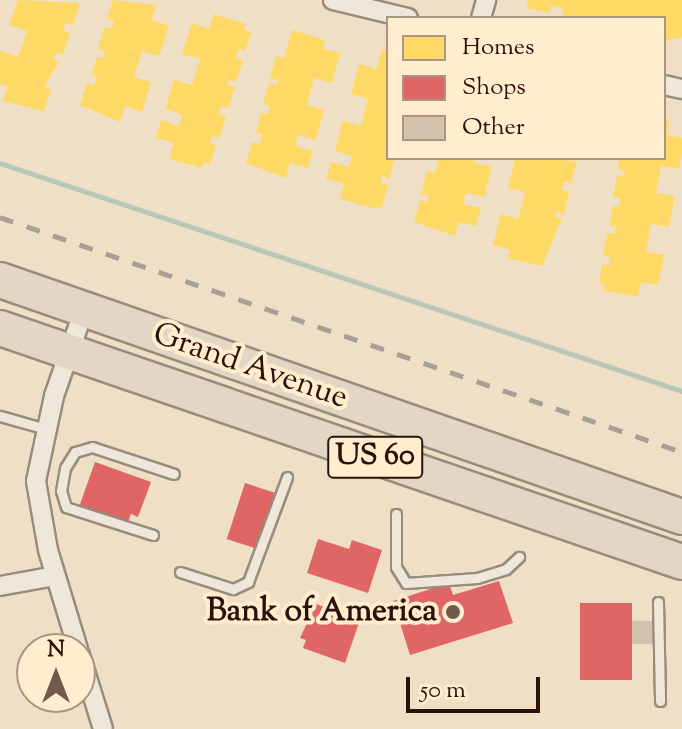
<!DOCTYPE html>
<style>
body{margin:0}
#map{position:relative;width:682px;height:729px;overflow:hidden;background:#eedfc5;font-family:"Sorts Mill Goudy",serif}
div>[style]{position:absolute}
.homes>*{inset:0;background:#ffd966}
.shops>*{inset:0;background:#e06666;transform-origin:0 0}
.stream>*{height:5px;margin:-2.5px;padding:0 2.5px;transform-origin:2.5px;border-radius:2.5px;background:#b8c8b8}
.building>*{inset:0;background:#d2c1ad;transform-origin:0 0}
.roads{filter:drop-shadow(2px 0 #988c7d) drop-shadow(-2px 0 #988c7d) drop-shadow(0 2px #988c7d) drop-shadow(0 -2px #988c7d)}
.lane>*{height:9px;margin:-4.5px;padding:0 4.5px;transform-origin:4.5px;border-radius:4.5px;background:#efe8da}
.street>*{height:18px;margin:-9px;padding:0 9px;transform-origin:9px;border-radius:9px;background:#efe8da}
.highway>*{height:34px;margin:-17px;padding:0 17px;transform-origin:17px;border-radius:17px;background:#e2d7c5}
.rail>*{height:5px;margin-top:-2.5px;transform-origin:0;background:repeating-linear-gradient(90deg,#a8a096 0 14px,transparent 0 28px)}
.dots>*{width:22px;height:22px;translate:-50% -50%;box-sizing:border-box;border:4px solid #ffedce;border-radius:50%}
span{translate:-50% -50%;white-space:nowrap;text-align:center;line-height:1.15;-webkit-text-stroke:8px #ffedce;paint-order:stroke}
.shield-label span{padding:2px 6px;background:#ffedce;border:2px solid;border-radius:6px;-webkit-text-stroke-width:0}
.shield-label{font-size:30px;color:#2a120a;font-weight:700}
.street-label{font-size:32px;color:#2a120a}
.poi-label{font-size:32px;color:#2a120a;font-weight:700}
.right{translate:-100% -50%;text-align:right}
.legend{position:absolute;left:386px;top:16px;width:280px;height:144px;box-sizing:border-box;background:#ffedce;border:2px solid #aa9580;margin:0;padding:10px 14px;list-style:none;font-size:24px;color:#2a120a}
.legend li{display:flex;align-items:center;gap:16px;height:40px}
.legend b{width:40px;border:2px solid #aa9580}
.north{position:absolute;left:16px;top:633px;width:80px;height:80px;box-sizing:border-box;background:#ffedce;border:2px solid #aa9580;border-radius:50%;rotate:0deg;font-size:22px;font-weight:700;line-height:32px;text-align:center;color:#2a120a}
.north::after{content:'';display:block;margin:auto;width:28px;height:36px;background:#6f5a4b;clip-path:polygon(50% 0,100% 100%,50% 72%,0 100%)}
.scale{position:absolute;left:406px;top:677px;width:134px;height:36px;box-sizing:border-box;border:4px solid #2a120a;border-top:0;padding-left:10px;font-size:24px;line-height:28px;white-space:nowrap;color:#2a120a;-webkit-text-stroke:6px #ffedce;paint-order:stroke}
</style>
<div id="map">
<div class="homes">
<i style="clip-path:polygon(18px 0,80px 3px,73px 25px,66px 23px,63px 31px,70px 33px,63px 55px,56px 52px,53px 60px,59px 62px,44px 87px,51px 89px,44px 111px,3px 101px,8px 86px,0 84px,0 51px,18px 57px,27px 31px,9px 25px)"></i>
<i style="clip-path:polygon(113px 0,156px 5px,151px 20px,169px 26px,159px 56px,142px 51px,134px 77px,151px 82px,142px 112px,125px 106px,120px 122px,80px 105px,87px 83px,94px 86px,97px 77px,91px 75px,97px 57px,103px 58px,105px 51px,98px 49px,104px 27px,112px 29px,114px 21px,107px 19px)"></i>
<i style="clip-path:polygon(528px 0,682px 0,682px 37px,664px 41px,664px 18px,568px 18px,562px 17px,564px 9px,550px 6px,548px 13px,527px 8px)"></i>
<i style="clip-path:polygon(214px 14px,246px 24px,244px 30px,251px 32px,245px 51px,239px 49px,236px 58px,243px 60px,236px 82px,229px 80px,228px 85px,235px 87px,228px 108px,221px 106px,219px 114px,226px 117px,219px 138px,212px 136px,210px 143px,216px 145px,210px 164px,204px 162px,202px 168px,169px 159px,174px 143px,156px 138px,161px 120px,179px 126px,183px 115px,165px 109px,174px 80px,192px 85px,200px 59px,182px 54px,192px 23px,209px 29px)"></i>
<i style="clip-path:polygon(292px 30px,325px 40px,323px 49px,340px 53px,332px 83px,314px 78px,307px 105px,324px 110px,316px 140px,298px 135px,295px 146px,313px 151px,308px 168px,290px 163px,286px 178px,246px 163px,252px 142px,260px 144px,262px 134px,256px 133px,261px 113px,268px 115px,270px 106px,263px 104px,269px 83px,276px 85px,278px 80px,270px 78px,276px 56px,284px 58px)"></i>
<i style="clip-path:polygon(382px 49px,388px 51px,388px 158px,395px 158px,389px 179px,382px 176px,380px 183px,388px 185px,382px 207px,373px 208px,340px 199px,344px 184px,326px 179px,331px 162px,349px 167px,352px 156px,335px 151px,343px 121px,361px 126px,368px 99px,351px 94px,359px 64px,377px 69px)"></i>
<i style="clip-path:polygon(664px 119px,669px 120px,667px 135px,682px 138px,682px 151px,679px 169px,661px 166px,656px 193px,675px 196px,669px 227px,651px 224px,646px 252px,664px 255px,658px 285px,641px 282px,638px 297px,604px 291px,605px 285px,599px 284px,602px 264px,609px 266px,610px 257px,603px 256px,607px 233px,614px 234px,616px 227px,609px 226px,613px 206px,619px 207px,621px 199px,613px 197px,617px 175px,624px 176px,625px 172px,618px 170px,620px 158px,664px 158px)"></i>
<i style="clip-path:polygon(439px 158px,475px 158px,474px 163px,492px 167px,484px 197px,466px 193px,463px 204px,481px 208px,476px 226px,459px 222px,455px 236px,414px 222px,420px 200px,427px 202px,429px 196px,421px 194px,427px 171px,435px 173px)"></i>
<i style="clip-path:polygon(515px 158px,577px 161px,571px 183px,564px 181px,562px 190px,569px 192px,564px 214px,556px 212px,555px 217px,562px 218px,542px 266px,508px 258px,510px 250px,493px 245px,501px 214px,518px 219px,525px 192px,508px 188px)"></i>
</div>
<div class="shops">
<i style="clip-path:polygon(95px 462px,151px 482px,138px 517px,131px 514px,127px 524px,79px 507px)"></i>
<i style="left:245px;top:483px;width:33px;height:59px;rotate:18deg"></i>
<i style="clip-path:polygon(318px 539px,349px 549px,352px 540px,382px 550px,368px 593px,307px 573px)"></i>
<i style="clip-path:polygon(499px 581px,513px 623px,410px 655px,393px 601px,449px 583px,453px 595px)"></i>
<i style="left:580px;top:603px;width:52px;height:77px"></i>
<i style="clip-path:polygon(316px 604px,360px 620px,345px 663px,303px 648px,306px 640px,300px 638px)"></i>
</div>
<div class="stream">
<i style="left:0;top:163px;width:719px;rotate:18.49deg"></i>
</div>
<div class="building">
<i style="left:632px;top:621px;width:31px;height:23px"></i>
</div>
<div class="roads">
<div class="lane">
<i style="left:0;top:416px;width:48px;rotate:15.8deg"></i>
<i style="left:396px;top:514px;width:53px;rotate:90deg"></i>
<i style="left:396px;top:567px;width:19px;rotate:58deg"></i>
<i style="left:406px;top:583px;width:71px;rotate:-4deg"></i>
<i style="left:477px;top:578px;width:30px;rotate:-17deg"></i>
<i style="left:506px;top:569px;width:18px;rotate:-43deg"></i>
<i style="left:153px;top:535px;width:91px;rotate:-162.2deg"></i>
<i style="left:66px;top:507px;width:17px;rotate:-107deg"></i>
<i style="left:61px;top:491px;width:23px;rotate:-80deg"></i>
<i style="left:65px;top:468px;width:19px;rotate:-58deg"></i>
<i style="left:75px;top:452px;width:18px;rotate:-16deg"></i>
<i style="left:92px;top:447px;width:86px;rotate:18.2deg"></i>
<i style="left:180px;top:572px;width:56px;rotate:17.8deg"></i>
<i style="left:233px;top:589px;width:17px;rotate:-25deg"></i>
<i style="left:248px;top:582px;width:112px;rotate:-69.6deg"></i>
<i style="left:658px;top:602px;width:99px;rotate:88.8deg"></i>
</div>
<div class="street">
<i style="left:333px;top:0;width:77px;rotate:13.5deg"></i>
<i style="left:481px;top:18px;width:19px;rotate:-74deg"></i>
<i style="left:664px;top:85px;width:18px;rotate:13deg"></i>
<i style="left:0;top:586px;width:56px;rotate:-10.3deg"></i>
<i style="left:78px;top:649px;width:103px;rotate:-106.9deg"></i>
<i style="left:48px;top:550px;width:70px;rotate:-99.9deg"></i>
<i style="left:36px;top:481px;width:87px;rotate:-78deg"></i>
<i style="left:54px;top:396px;width:91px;rotate:-70.8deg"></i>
<i style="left:80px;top:655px;width:77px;rotate:72.7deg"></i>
</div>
<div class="highway">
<i style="left:0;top:280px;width:722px;rotate:19.16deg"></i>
<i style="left:0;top:328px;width:721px;rotate:18.94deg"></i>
</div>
</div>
<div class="rail">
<i style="left:0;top:217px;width:721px;rotate:19.01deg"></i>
</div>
<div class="dots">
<i style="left:453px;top:612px;background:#6f5a4b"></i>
</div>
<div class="shield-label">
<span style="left:375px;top:457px">US 60</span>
</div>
<div class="street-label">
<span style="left:250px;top:367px;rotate:19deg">Grand Avenue</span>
</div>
<div class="poi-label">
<span class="right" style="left:437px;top:612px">Bank of America</span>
</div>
<ul class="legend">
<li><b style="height:22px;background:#ffd966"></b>Homes</li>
<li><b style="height:22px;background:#e06666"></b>Shops</li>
<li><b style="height:22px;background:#d2c1ad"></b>Other</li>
</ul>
<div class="north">N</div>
<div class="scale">50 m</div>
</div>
